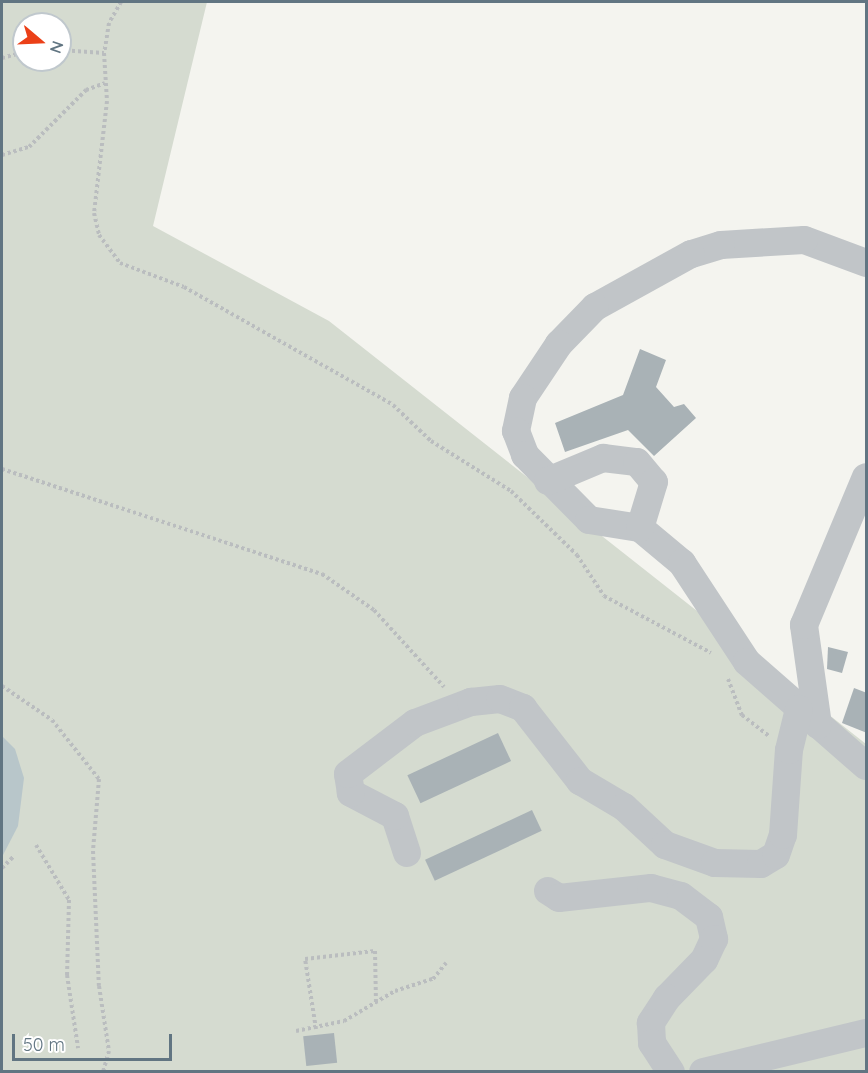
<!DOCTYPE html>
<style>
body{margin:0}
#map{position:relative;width:868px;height:1073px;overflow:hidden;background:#f4f4ef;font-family:Quicksand,sans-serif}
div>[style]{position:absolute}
.green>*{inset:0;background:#d5dbd0}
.water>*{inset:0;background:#b8c6ca}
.building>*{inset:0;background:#a9b2b6;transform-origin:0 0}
.path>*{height:4px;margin-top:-2px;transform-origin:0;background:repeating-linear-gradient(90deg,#babdbf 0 3px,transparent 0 6px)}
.minor>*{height:28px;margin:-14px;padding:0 14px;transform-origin:14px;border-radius:14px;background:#c1c5c8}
span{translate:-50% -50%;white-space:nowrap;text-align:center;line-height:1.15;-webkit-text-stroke:6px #fff;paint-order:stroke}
.frame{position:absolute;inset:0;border:3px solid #617582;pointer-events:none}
.north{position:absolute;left:12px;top:12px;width:60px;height:60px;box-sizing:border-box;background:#fff;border:2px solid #c0c8cd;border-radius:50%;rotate:109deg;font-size:16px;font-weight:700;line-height:24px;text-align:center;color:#617582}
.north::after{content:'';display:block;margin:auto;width:21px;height:27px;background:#eb4018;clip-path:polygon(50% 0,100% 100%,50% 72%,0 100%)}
.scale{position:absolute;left:12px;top:1034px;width:160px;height:27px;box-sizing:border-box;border:3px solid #617582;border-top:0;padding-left:8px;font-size:18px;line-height:21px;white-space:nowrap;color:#617582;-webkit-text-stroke:4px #fff;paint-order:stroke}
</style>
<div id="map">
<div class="green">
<i style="clip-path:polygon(evenodd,2px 2px,207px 2px,153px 226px,329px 321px,866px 744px,866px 1071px,2px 1072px,2px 2px,24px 24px,60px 24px,60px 60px,24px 60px,24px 24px)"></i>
</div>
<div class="water">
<i style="clip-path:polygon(2px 736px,15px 749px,24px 778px,18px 826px,2px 857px)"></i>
</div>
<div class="building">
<i style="clip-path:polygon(640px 349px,666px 360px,656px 387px,674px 407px,684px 404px,696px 418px,654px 456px,628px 430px,565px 452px,555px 423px,623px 395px)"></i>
<i style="clip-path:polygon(828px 647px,848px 652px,842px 673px,827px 669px)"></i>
<i style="clip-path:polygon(854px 688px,867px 693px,867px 733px,842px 723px)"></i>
<i style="left:498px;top:733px;width:31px;height:100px;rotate:65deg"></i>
<i style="left:532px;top:810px;width:23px;height:118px;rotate:65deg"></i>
<i style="left:334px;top:1033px;width:30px;height:31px;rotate:84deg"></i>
</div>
<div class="path">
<i style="left:121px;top:2px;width:24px;rotate:120deg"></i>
<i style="left:109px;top:23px;width:30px;rotate:99deg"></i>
<i style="left:104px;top:53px;width:48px;rotate:86.4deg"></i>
<i style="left:107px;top:101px;width:113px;rotate:96.6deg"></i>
<i style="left:94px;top:213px;width:23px;rotate:77deg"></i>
<i style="left:99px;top:235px;width:35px;rotate:53deg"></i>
<i style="left:120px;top:263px;width:68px;rotate:20.6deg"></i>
<i style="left:184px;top:287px;width:240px;rotate:29.4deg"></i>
<i style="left:393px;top:405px;width:52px;rotate:43.5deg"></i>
<i style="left:431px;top:441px;width:94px;rotate:32deg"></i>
<i style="left:511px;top:491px;width:92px;rotate:44.1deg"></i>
<i style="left:577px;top:555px;width:49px;rotate:56.6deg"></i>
<i style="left:604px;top:596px;width:121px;rotate:28deg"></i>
<i style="left:60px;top:50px;width:44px;rotate:3.9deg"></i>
<i style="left:2px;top:58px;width:23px;rotate:-15deg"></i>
<i style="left:2px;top:155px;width:28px;rotate:-17deg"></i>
<i style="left:29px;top:147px;width:81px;rotate:-45deg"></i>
<i style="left:86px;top:90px;width:20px;rotate:-20deg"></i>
<i style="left:2px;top:469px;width:337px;rotate:18.2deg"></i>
<i style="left:322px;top:574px;width:63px;rotate:34.7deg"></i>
<i style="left:374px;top:610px;width:104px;rotate:47.7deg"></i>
<i style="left:728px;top:679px;width:39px;rotate:69deg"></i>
<i style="left:742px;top:715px;width:34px;rotate:38deg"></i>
<i style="left:2px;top:686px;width:60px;rotate:34.2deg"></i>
<i style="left:52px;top:720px;width:75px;rotate:51.5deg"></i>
<i style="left:99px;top:779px;width:72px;rotate:94.8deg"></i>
<i style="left:93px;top:851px;width:135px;rotate:87.5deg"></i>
<i style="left:99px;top:986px;width:66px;rotate:81.3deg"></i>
<i style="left:109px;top:1051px;width:22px;rotate:106deg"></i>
<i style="left:36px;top:845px;width:64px;rotate:59deg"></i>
<i style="left:69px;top:900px;width:75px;rotate:91.5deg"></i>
<i style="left:67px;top:975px;width:74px;rotate:81.4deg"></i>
<i style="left:2px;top:868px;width:17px;rotate:-45deg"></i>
<i style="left:316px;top:1029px;width:71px;rotate:-98.9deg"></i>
<i style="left:305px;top:959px;width:70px;rotate:-6.5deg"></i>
<i style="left:375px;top:951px;width:52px;rotate:88.9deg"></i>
<i style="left:296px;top:1031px;width:49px;rotate:-11.8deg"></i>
<i style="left:344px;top:1021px;width:59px;rotate:-30.5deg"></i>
<i style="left:395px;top:991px;width:40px;rotate:-18deg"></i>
<i style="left:433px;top:979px;width:21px;rotate:-51deg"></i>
</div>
<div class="minor">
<i style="left:866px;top:263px;width:66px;rotate:-159.6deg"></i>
<i style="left:804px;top:240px;width:83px;rotate:176.6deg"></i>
<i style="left:721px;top:245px;width:31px;rotate:163deg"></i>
<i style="left:691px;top:254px;width:110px;rotate:151.1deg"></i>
<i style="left:595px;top:307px;width:52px;rotate:134.2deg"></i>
<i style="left:559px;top:344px;width:65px;rotate:123.7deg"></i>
<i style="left:523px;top:398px;width:34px;rotate:102deg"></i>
<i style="left:516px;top:431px;width:26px;rotate:69deg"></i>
<i style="left:525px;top:455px;width:91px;rotate:45.4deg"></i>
<i style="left:589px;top:520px;width:52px;rotate:8.9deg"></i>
<i style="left:640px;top:528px;width:55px;rotate:39.8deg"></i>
<i style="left:682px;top:563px;width:118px;rotate:56.7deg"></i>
<i style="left:747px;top:662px;width:158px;rotate:41.2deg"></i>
<i style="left:548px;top:481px;width:60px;rotate:-22.7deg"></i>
<i style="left:603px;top:458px;width:34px;rotate:7deg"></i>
<i style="left:637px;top:462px;width:26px;rotate:50deg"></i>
<i style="left:654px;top:482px;width:48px;rotate:106.9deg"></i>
<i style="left:818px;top:725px;width:101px;rotate:-98deg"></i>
<i style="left:804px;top:625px;width:160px;rotate:-67.3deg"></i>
<i style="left:407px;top:853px;width:39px;rotate:-108deg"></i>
<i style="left:395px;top:816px;width:50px;rotate:-152.4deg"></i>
<i style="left:351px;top:793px;width:19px;rotate:-99deg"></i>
<i style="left:348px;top:774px;width:84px;rotate:-37.3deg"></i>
<i style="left:415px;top:723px;width:60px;rotate:-20.6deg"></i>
<i style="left:471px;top:702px;width:29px;rotate:-6deg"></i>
<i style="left:500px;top:699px;width:25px;rotate:21deg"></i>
<i style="left:523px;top:708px;width:93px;rotate:52deg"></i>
<i style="left:580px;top:781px;width:51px;rotate:30.6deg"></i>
<i style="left:624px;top:807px;width:56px;rotate:42.8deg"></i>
<i style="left:665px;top:845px;width:53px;rotate:19.8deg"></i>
<i style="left:715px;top:863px;width:46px;rotate:1.2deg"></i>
<i style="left:761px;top:864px;width:17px;rotate:-31deg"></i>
<i style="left:776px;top:855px;width:21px;rotate:-71deg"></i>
<i style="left:783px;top:835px;width:85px;rotate:-86deg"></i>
<i style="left:789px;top:750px;width:42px;rotate:-76.3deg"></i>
<i style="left:548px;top:891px;width:13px;rotate:32deg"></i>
<i style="left:559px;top:898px;width:93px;rotate:-6.2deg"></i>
<i style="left:651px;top:888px;width:31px;rotate:15deg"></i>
<i style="left:681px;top:896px;width:35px;rotate:37deg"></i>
<i style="left:709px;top:917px;width:23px;rotate:77deg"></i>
<i style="left:714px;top:939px;width:23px;rotate:115deg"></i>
<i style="left:704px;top:960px;width:53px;rotate:134.2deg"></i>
<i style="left:667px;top:998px;width:30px;rotate:123deg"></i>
<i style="left:651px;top:1023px;width:20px;rotate:87deg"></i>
<i style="left:652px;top:1043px;width:35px;rotate:57deg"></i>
<i style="left:703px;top:1072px;width:168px;rotate:-13.5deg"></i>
</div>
<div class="frame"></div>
<div class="north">N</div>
<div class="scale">50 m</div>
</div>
